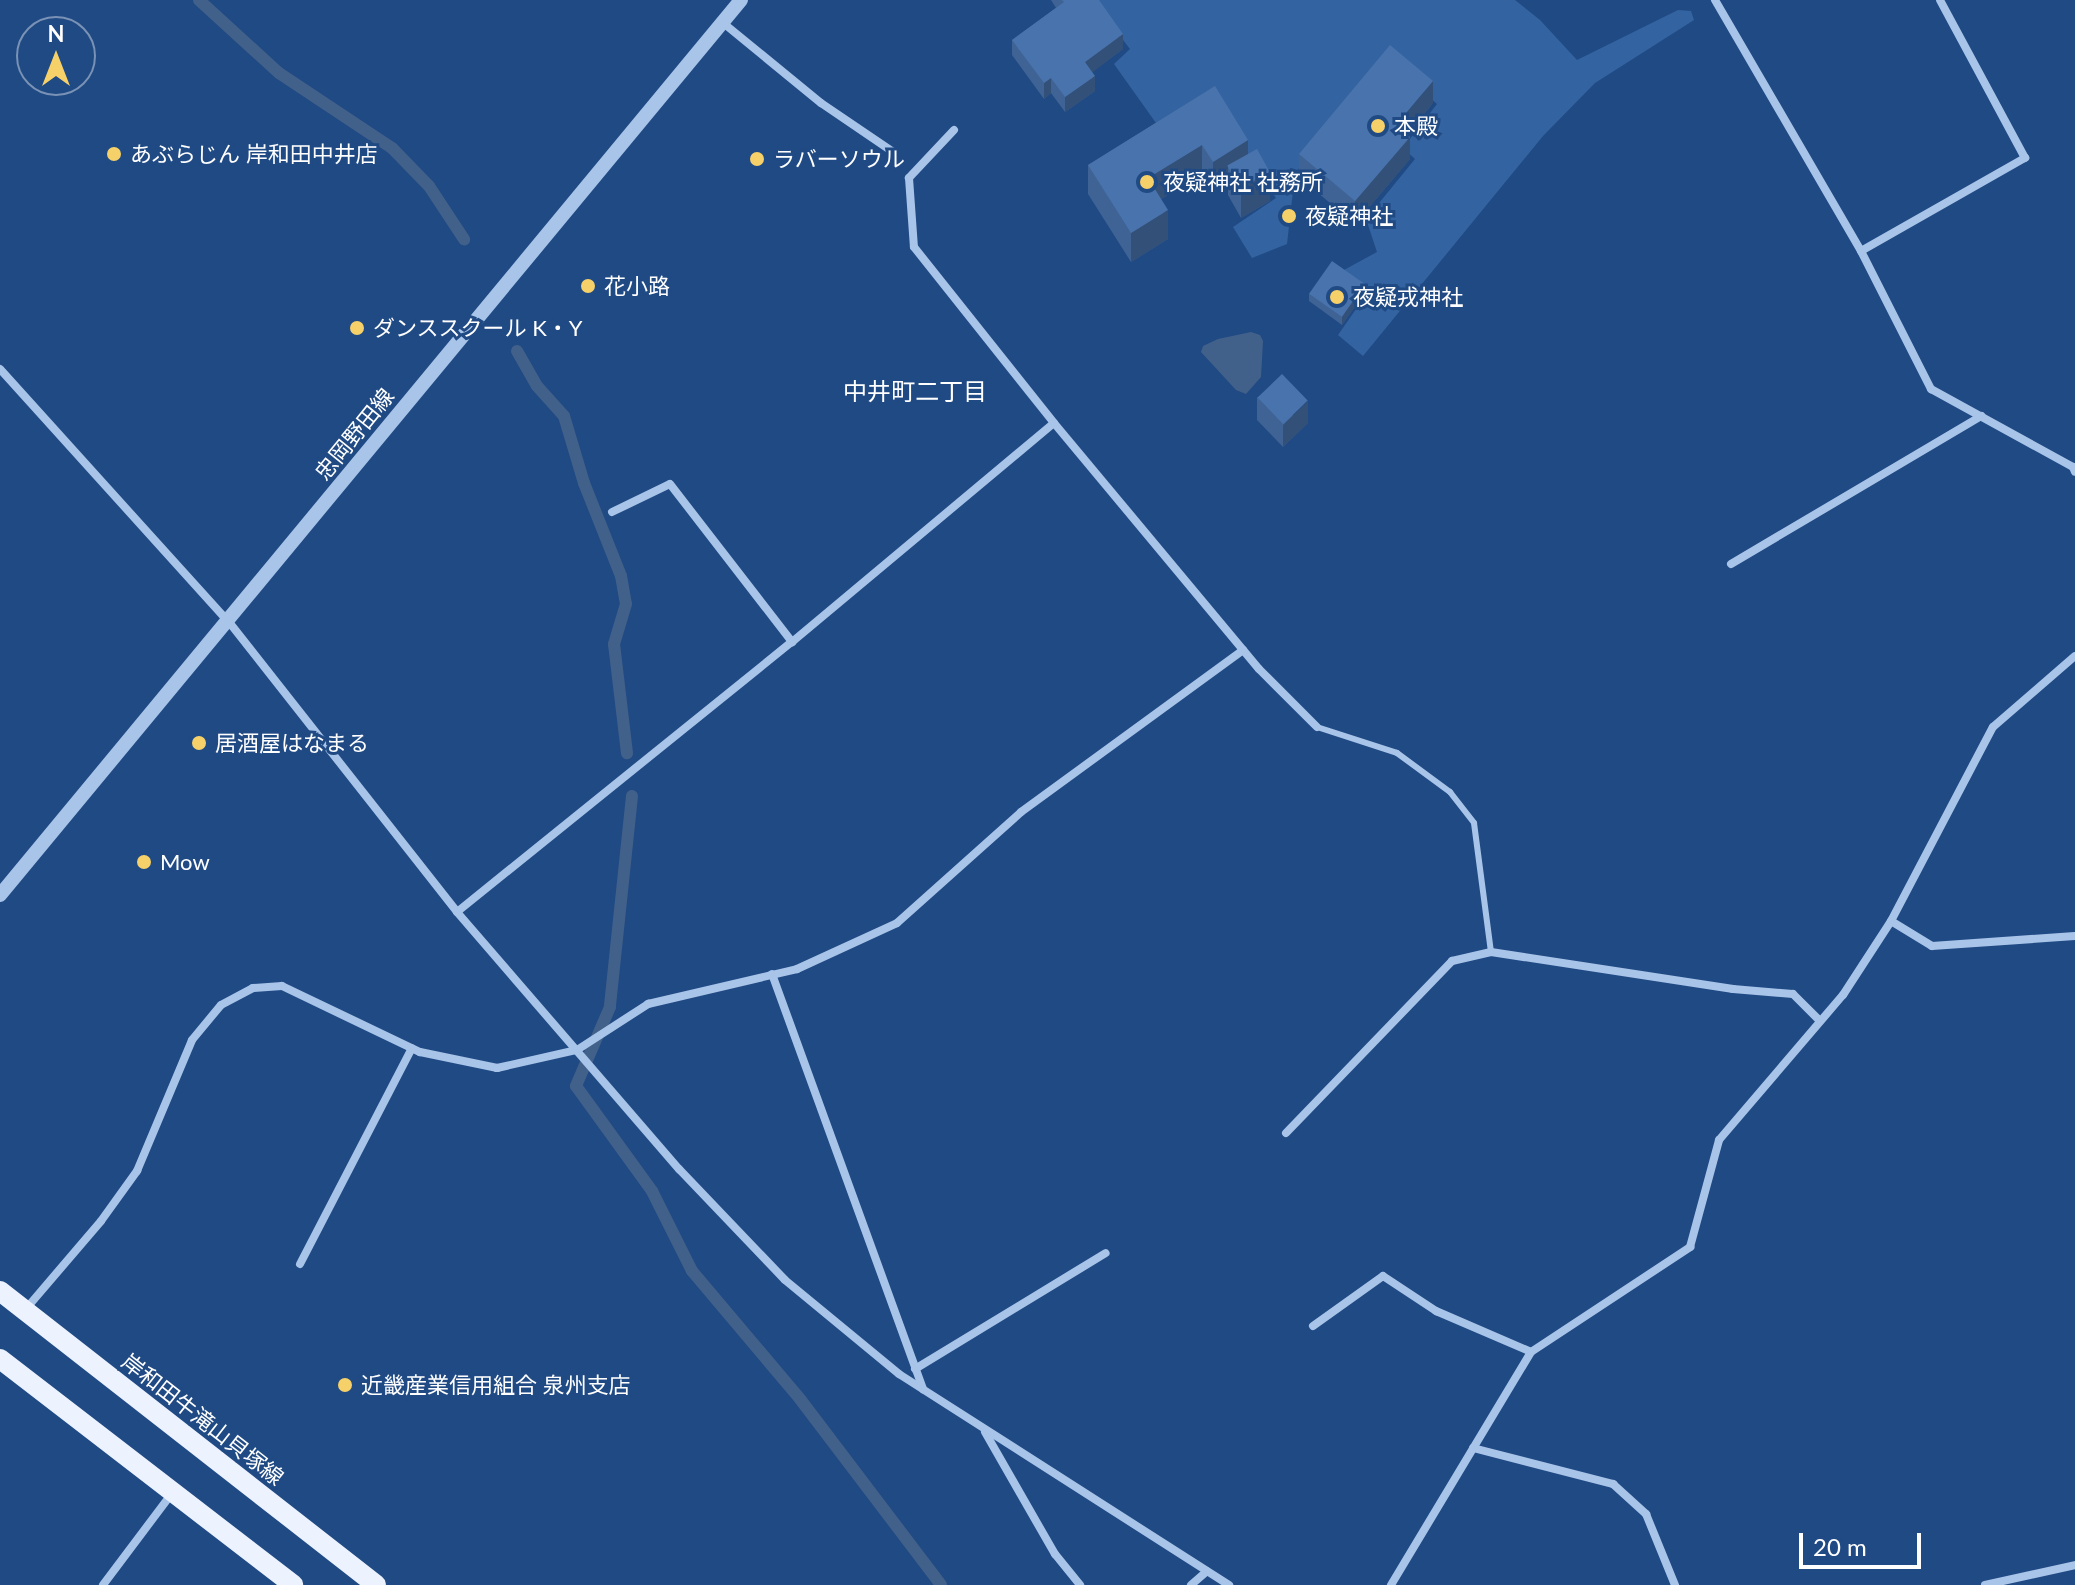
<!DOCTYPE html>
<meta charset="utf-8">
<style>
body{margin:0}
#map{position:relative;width:2075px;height:1585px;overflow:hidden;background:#204a84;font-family:Lato,"Noto Sans JP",sans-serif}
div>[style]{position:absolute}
.green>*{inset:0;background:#3463a1}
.water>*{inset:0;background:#42618a}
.stream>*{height:12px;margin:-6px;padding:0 6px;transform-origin:6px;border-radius:6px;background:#42618a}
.service>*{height:6px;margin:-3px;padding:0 3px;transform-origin:3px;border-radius:3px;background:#a8c4e9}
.minor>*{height:8px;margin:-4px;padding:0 4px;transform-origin:4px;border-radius:4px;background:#a8c4e9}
.tertiary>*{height:14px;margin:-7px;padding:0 7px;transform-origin:7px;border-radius:7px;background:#a8c4e9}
.primary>*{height:20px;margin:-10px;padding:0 10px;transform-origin:10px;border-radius:10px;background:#ecf2fe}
.wall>*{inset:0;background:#3f6394}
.shaded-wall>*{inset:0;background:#335078}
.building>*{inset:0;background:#4973ac;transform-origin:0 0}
.dots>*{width:22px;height:22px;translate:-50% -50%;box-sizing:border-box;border:4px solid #204a84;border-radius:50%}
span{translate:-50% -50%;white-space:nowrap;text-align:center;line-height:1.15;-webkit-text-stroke:6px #204a84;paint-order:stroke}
.poi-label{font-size:22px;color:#fff}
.left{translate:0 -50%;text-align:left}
.street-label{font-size:22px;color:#fff}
.neighbourhood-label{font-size:24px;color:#fff}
.north{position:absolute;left:16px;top:16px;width:80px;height:80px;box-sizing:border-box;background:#204a84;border:2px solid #7992b5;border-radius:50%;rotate:0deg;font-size:22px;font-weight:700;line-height:32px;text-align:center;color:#fff}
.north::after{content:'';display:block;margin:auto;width:28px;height:36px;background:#f6d069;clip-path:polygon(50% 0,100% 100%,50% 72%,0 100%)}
.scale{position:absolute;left:1799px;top:1533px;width:122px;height:36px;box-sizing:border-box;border:4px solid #fff;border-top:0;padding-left:10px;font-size:24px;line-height:28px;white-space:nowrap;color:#fff;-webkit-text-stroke:6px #204a84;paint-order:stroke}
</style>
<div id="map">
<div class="green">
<i style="clip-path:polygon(1092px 0,1515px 0,1540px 20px,1577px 60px,1678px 10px,1691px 11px,1694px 20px,1595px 83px,1543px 136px,1363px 356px,1338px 335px,1370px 289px,1344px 270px,1377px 252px,1366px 219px,1415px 159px,1403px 148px,1437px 104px,1390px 63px,1295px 173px,1287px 244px,1252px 258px,1233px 227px,1276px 198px,1216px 110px,1166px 137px,1114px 64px,1130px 49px)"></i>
</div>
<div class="water">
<i style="clip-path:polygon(1251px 332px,1260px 335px,1263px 341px,1261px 377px,1246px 394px,1236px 390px,1201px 352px,1203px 346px,1218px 339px)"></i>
</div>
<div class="stream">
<i style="left:199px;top:0;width:108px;rotate:42.4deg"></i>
<i style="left:279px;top:73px;width:136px;rotate:33.6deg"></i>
<i style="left:392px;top:148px;width:53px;rotate:45.8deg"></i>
<i style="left:429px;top:186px;width:64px;rotate:56.6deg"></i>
<i style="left:517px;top:351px;width:40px;rotate:60.3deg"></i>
<i style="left:537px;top:386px;width:40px;rotate:48deg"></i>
<i style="left:564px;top:416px;width:70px;rotate:73.4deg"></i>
<i style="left:584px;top:483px;width:100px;rotate:68.3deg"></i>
<i style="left:621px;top:576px;width:28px;rotate:80deg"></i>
<i style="left:626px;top:604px;width:42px;rotate:106.7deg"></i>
<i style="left:614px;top:644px;width:110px;rotate:83.2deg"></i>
<i style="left:632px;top:796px;width:212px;rotate:96deg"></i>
<i style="left:610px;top:1007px;width:86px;rotate:113.3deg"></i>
<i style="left:576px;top:1086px;width:130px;rotate:54.1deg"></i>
<i style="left:652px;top:1191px;width:89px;rotate:63.4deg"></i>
<i style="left:692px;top:1271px;width:167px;rotate:49.8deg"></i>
<i style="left:800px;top:1399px;width:233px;rotate:52.8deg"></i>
</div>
<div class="service">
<i style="left:1317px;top:727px;width:84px;rotate:18deg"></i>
<i style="left:1397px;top:753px;width:66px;rotate:36.3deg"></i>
<i style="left:1450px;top:792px;width:39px;rotate:52deg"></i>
<i style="left:1474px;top:823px;width:130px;rotate:82.5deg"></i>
</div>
<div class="minor">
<i style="left:1715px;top:0;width:290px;rotate:59.8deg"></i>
<i style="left:1861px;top:251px;width:155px;rotate:63.1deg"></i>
<i style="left:1931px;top:389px;width:162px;rotate:28.8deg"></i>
<i style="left:2073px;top:467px;width:5px;rotate:68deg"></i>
<i style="left:722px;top:22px;width:128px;rotate:39.3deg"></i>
<i style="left:821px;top:103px;width:87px;rotate:34.2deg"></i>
<i style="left:954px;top:130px;width:66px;rotate:133.2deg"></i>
<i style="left:909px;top:178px;width:69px;rotate:85.9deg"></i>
<i style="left:914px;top:247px;width:225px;rotate:51.5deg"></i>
<i style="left:1861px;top:251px;width:189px;rotate:-29.6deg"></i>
<i style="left:2025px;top:158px;width:179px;rotate:-118.3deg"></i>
<i style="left:0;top:369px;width:341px;rotate:47.9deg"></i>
<i style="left:229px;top:622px;width:369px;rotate:51.8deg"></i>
<i style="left:457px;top:912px;width:340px;rotate:49.2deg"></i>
<i style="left:679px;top:1169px;width:153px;rotate:46.3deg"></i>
<i style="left:785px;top:1280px;width:148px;rotate:39.5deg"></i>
<i style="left:899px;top:1374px;width:392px;rotate:32.6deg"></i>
<i style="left:612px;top:512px;width:64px;rotate:-25.8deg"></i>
<i style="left:670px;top:484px;width:200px;rotate:52.3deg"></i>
<i style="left:1731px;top:564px;width:291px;rotate:-30.6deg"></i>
<i style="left:457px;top:912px;width:430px;rotate:-38.9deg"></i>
<i style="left:792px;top:642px;width:341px;rotate:-39.9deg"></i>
<i style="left:1054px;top:423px;width:320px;rotate:50.2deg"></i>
<i style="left:1259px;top:669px;width:82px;rotate:45deg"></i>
<i style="left:1891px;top:921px;width:48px;rotate:31.4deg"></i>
<i style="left:1932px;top:946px;width:143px;rotate:-4deg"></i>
<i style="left:772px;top:974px;width:442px;rotate:70deg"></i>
<i style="left:1286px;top:1133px;width:239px;rotate:-46deg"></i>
<i style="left:1452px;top:961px;width:40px;rotate:-13deg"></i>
<i style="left:1491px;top:952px;width:245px;rotate:8.7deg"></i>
<i style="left:1733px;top:989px;width:60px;rotate:4.8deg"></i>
<i style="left:1793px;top:994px;width:37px;rotate:45deg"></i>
<i style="left:300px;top:1264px;width:243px;rotate:-62.6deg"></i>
<i style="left:25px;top:1310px;width:117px;rotate:-49.5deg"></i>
<i style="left:101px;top:1221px;width:62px;rotate:-54.2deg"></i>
<i style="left:137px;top:1171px;width:142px;rotate:-67.2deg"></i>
<i style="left:192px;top:1040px;width:45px;rotate:-50.4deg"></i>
<i style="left:221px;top:1005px;width:36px;rotate:-28deg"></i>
<i style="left:253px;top:988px;width:29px;rotate:-4deg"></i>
<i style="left:282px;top:986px;width:153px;rotate:25.6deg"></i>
<i style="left:420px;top:1052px;width:79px;rotate:11.7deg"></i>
<i style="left:497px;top:1068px;width:82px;rotate:-12.7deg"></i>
<i style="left:577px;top:1050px;width:85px;rotate:-32.9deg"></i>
<i style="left:648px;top:1004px;width:153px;rotate:-13.2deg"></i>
<i style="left:797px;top:969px;width:110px;rotate:-24.7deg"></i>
<i style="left:897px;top:923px;width:166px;rotate:-41.8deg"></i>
<i style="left:1021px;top:812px;width:275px;rotate:-36.1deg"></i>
<i style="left:1313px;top:1326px;width:86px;rotate:-35.5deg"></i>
<i style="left:1383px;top:1276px;width:64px;rotate:33.4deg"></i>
<i style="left:1436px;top:1311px;width:103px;rotate:23.3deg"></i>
<i style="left:915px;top:1369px;width:223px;rotate:-31.3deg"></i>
<i style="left:985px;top:1432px;width:141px;rotate:60.2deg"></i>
<i style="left:1055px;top:1554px;width:40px;rotate:51deg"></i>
<i style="left:1473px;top:1448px;width:145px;rotate:14.4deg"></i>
<i style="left:1613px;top:1484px;width:45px;rotate:42.3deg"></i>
<i style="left:1646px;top:1514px;width:77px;rotate:67.8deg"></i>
<i style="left:103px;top:1585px;width:115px;rotate:-53.1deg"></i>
<i style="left:1191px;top:1585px;width:21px;rotate:-41deg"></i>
<i style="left:1391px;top:1585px;width:272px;rotate:-59deg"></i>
<i style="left:1531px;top:1352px;width:191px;rotate:-33.4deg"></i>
<i style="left:1690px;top:1247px;width:111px;rotate:-74.8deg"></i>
<i style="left:1719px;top:1140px;width:191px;rotate:-49.5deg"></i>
<i style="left:1843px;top:995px;width:88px;rotate:-57deg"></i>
<i style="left:1891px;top:921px;width:219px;rotate:-62.3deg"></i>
<i style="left:1993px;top:727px;width:108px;rotate:-40.9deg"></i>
<i style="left:1985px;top:1585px;width:92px;rotate:-12.5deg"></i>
</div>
<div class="tertiary">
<i style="left:0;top:895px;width:1162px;rotate:-50.38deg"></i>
</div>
<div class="primary">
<i style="left:0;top:1291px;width:477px;rotate:38deg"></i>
<i style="left:0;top:1359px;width:370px;rotate:37.6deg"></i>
</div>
<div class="wall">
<i style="clip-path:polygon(1051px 0,1099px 0,1123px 49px,1092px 72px,1095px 91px,1065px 112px,1051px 93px,1044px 99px,1012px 55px,1012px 40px,1056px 8px)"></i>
<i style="clip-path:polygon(1215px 86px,1270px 201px,1241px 218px,1228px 195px,1228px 182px,1213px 191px,1202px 174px,1161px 199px,1168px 239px,1131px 262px,1088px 194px,1088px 165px)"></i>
<i style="clip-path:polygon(1433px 103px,1407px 135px,1410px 159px,1355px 224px,1299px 177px,1299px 154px)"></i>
<i style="clip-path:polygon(1365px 292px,1342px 325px,1309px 301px,1309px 294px)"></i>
<i style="clip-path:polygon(1257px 397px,1308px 423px,1283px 447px,1257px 420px)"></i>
</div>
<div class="shaded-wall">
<i style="clip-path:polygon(1123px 34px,1123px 49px,1085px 78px,1085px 62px)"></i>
<i style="clip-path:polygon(1095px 76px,1095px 91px,1065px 112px,1065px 97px)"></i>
<i style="clip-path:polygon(1051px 78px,1051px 93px,1044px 99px,1044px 83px)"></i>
<i style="clip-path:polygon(1433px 81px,1433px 103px,1396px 148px,1396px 125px)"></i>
<i style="clip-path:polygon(1410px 137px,1410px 159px,1355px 224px,1355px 201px)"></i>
<i style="clip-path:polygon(1248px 140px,1248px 169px,1228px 166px,1228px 182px,1213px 191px,1213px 162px)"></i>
<i style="clip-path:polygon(1202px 145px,1202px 174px,1148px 207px,1148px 178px)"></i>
<i style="clip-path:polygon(1270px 172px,1270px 201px,1241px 218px,1241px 189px)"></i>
<i style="clip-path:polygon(1168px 210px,1168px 239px,1131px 262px,1131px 233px)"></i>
<i style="clip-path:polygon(1365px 284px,1365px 292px,1342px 325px,1342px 317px)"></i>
<i style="clip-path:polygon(1308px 401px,1308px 423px,1283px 447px,1283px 425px)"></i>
</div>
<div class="building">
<i style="clip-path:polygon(1062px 0,1099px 0,1123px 34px,1085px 62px,1095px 76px,1065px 97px,1051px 78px,1044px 83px,1012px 40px,1064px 2px)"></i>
<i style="clip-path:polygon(1390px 45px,1433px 81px,1396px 125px,1410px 137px,1355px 201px,1299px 154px)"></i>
<i style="clip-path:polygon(1215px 86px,1248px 140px,1213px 162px,1202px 145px,1148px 178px,1168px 210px,1131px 233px,1088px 165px)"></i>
<i style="left:1257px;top:149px;width:26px;height:34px;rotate:61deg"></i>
<i style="left:1332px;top:261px;width:40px;height:40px;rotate:35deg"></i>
<i style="left:1282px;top:374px;width:37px;height:34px;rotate:46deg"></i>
</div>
<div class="dots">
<i style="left:1378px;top:126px;background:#f6d069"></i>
<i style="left:114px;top:154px;background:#f6d069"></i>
<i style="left:757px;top:159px;background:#f6d069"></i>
<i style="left:1147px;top:182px;background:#f6d069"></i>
<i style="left:1289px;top:216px;background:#f6d069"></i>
<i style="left:588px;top:286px;background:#f6d069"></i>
<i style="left:1337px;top:297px;background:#f6d069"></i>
<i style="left:357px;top:328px;background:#f6d069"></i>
<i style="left:199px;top:743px;background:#f6d069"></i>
<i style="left:144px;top:862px;background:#f6d069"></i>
<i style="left:345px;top:1385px;background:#f6d069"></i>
</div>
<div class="poi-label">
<span class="left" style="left:1394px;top:126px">本殿</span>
<span class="left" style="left:130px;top:154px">あぶらじん 岸和田中井店</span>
<span class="left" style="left:773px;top:159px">ラバーソウル</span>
<span class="left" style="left:1163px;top:182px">夜疑神社 社務所</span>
<span class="left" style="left:1305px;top:216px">夜疑神社</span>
<span class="left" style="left:604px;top:286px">花小路</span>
<span class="left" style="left:1353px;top:297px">夜疑戎神社</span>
<span class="left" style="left:373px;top:328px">ダンススクール K・Y</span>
<span class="left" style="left:215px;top:743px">居酒屋はなまる</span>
<span class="left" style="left:160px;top:862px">Mow</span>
<span class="left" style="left:361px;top:1385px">近畿産業信用組合 泉州支店</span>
</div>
<div class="street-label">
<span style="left:354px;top:434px;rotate:-51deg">忠岡野田線</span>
<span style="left:203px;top:1419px;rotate:38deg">岸和田牛滝山貝塚線</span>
</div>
<div class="neighbourhood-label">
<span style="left:915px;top:391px">中井町二丁目</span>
</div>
<div class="north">N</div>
<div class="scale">20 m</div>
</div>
